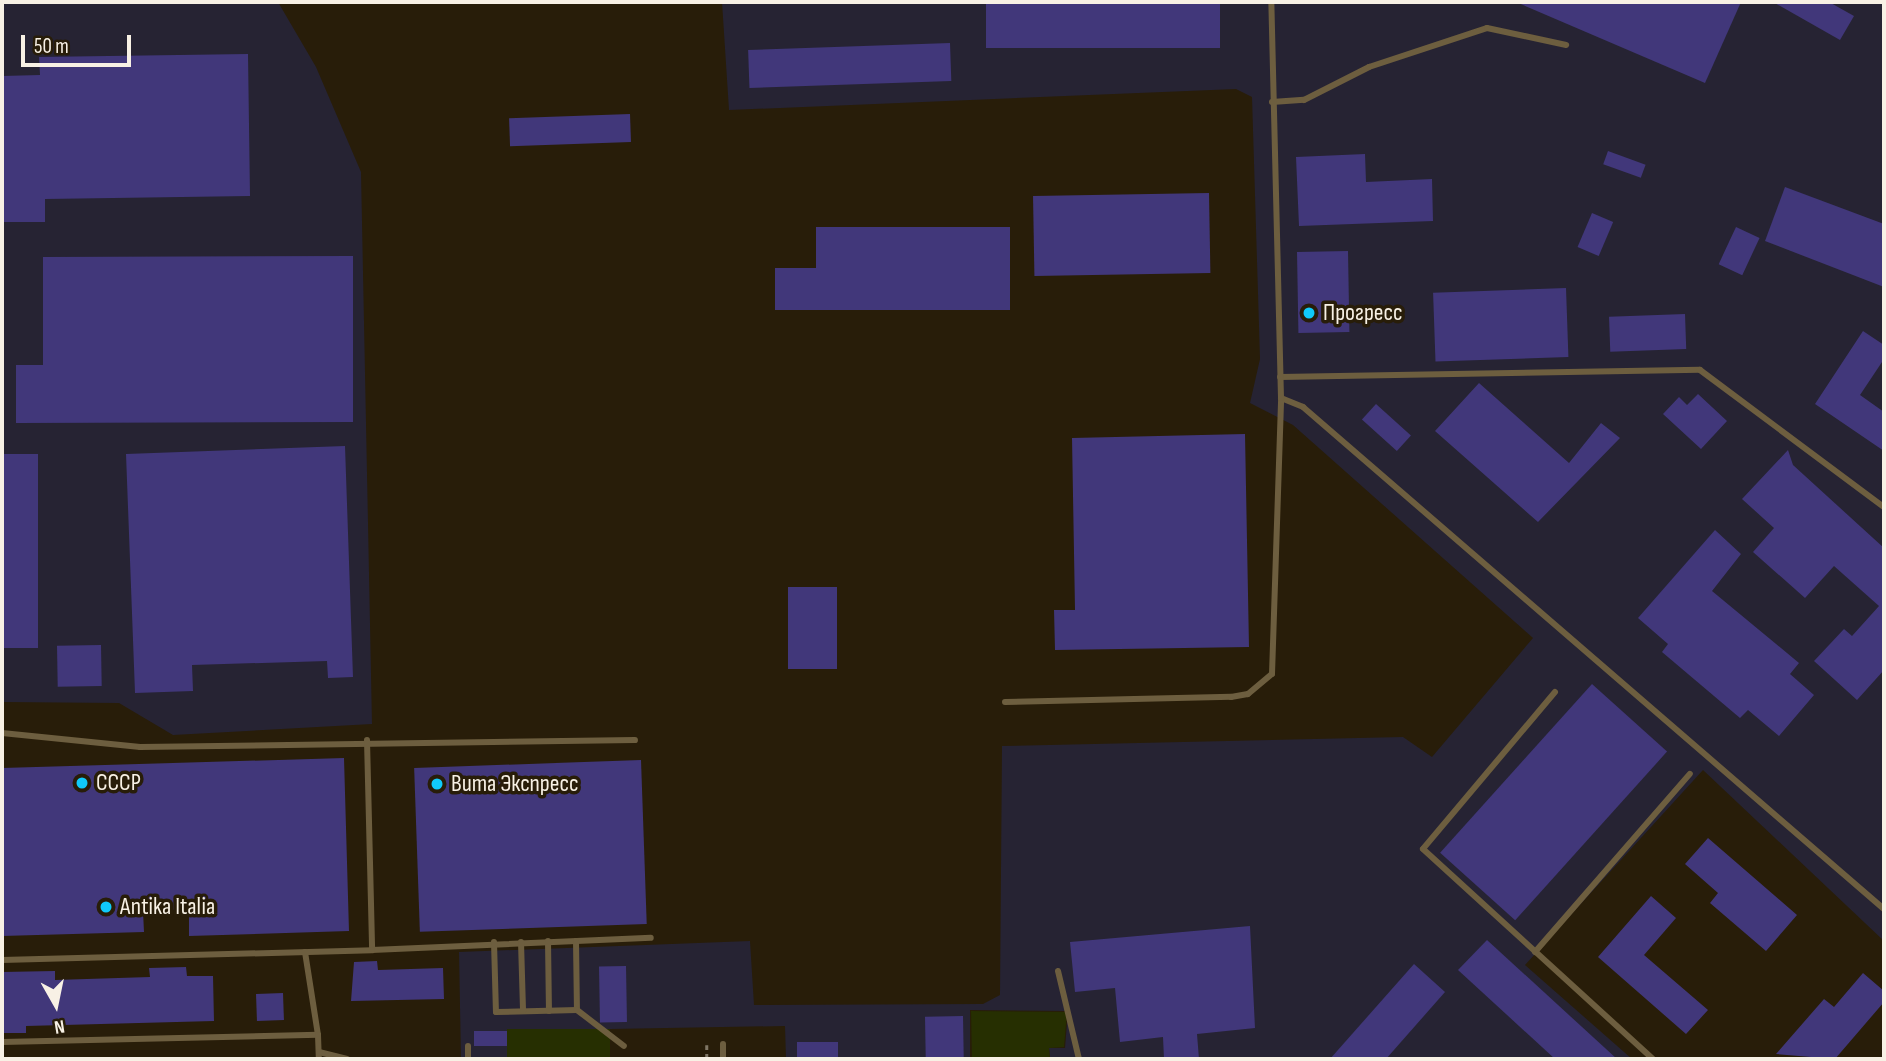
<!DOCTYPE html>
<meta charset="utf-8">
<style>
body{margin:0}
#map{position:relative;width:1886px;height:1061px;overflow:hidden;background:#281d09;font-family:"Sofia Sans Condensed",sans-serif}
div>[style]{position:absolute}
.industrial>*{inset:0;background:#262333}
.green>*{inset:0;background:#262f01;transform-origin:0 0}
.building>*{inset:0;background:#41377a;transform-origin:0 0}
.path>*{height:2.5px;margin-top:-1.25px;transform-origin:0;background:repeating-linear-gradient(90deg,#7f7665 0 5px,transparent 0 8.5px)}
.lane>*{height:6px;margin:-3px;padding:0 3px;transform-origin:3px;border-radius:3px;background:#6d5e3f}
.dots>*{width:19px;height:19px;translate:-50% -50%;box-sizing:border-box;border:4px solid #281d09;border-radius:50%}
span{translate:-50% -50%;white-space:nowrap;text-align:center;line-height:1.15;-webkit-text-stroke:7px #281d09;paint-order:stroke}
.poi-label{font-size:24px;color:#f8f1e5}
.left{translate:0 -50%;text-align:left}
.frame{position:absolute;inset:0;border:4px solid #f8f1e5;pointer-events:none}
.north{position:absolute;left:21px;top:970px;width:70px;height:70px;-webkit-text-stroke:5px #281d09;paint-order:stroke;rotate:171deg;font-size:19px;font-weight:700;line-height:28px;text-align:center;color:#f8f1e5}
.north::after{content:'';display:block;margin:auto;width:24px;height:32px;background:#f8f1e5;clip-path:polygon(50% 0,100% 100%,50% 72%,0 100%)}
.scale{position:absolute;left:21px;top:35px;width:110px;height:32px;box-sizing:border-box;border:4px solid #f8f1e5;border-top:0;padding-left:9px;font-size:21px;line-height:24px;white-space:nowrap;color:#f8f1e5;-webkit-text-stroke:5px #281d09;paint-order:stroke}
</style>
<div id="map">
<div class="industrial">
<i style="clip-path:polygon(2px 2px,278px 2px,316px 67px,361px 172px,372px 724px,173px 735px,119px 703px,2px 702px)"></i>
<i style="clip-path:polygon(722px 2px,1884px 2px,1884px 941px,1703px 770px,1525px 965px,1632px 1059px,1050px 1059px,1049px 1048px,1065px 1048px,1068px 1011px,970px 1010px,970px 1059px,786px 1059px,785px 1026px,610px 1029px,610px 1059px,461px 1059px,459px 952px,750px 941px,754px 1005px,983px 1004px,1000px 995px,1002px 746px,1403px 737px,1432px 757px,1533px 638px,1293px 425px,1250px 403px,1260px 359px,1252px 97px,1236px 89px,729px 110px)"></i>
</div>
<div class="green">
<i style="clip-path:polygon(971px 1011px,1067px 1012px,1064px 1047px,1049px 1048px,1050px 1059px,972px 1059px)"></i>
<i style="left:610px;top:1029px;width:30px;height:103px;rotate:90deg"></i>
</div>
<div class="building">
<i style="left:986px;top:2px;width:234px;height:46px"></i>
<i style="clip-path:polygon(1516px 2px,1741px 2px,1705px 83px)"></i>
<i style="clip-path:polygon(1773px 2px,1829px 2px,1854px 16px,1840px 40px)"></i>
<i style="left:950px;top:43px;width:38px;height:202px;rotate:88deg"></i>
<i style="clip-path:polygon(248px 54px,250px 196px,45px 199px,45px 222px,2px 222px,2px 76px,40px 75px,39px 57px)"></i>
<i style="left:630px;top:114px;width:28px;height:121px;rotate:88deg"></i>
<i style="left:1608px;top:151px;width:40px;height:14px;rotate:20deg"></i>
<i style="clip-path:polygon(1365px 154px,1366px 182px,1432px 179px,1433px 221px,1299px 226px,1296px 157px)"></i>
<i style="clip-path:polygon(1785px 187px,1884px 224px,1884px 287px,1765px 241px)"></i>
<i style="left:1209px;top:193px;width:80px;height:176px;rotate:89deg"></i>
<i style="left:1592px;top:213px;width:23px;height:37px;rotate:23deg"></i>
<i style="clip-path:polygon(816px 227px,1010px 227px,1010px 310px,775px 310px,775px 268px,816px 268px)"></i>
<i style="left:1736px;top:227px;width:26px;height:41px;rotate:25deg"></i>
<i style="left:1348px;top:251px;width:81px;height:51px;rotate:89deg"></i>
<i style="clip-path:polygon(353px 256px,353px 422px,16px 423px,16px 365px,43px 365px,43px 257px)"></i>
<i style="left:1566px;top:288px;width:69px;height:133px;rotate:88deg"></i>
<i style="left:1685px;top:314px;width:35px;height:76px;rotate:88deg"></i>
<i style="clip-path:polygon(1863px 331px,1884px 345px,1884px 359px,1860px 395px,1884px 412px,1884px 451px,1815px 404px)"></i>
<i style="clip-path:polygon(1479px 383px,1569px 463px,1601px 423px,1620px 438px,1538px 522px,1435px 431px)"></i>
<i style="clip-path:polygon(1698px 394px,1727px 421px,1701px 449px,1663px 414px,1679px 397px,1687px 405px)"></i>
<i style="left:1376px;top:404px;width:47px;height:21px;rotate:42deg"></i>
<i style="clip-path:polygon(1245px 434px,1249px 647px,1055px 650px,1054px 610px,1075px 610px,1072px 438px)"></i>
<i style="clip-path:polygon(345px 446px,353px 677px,328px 678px,327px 661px,192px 665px,193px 691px,135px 693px,126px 454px)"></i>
<i style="clip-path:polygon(1788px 450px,1793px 465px,1884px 548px,1884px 670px,1857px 700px,1814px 661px,1844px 629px,1852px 636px,1879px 606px,1834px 566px,1805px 598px,1753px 552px,1774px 528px,1742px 499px)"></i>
<i style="left:2px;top:454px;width:36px;height:194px"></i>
<i style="clip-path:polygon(1715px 530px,1741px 554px,1712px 591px,1799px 663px,1790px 674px,1814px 695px,1779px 736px,1748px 710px,1740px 718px,1662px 652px,1668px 644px,1638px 618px)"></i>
<i style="left:788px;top:587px;width:49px;height:82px"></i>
<i style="left:101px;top:645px;width:41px;height:44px;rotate:89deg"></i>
<i style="left:1592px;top:684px;width:101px;height:227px;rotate:42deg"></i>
<i style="clip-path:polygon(344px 758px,349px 931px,189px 936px,189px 909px,143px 911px,144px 932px,2px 936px,2px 768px)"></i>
<i style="left:641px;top:760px;width:164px;height:227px;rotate:88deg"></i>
<i style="clip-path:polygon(1708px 838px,1797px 915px,1766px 951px,1710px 903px,1718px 893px,1685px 864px)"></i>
<i style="clip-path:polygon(1651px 896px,1676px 918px,1644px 955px,1708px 1010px,1686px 1034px,1598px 957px)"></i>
<i style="clip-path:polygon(1250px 926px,1255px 1028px,1197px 1034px,1199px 1059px,1164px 1059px,1163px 1037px,1120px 1042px,1115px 988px,1075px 992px,1070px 942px)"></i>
<i style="clip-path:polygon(1487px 940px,1617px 1059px,1555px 1059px,1458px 970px)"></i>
<i style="clip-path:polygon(377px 961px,378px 970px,443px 968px,444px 999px,351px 1001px,354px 962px)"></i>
<i style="clip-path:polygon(1414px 964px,1445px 992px,1386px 1059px,1330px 1059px)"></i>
<i style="left:626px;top:966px;width:56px;height:27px;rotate:89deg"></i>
<i style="clip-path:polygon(186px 967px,187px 976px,213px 976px,214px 1021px,26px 1026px,26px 1033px,2px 1033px,2px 972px,55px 971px,55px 980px,150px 977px,149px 968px)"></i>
<i style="clip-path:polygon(1863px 973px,1884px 991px,1884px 1002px,1835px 1059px,1776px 1054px,1824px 999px,1834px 1007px)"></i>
<i style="left:283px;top:993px;width:27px;height:27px;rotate:88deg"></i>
<i style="left:963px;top:1016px;width:43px;height:38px;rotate:89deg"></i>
<i style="left:474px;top:1031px;width:33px;height:15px"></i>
<i style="left:838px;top:1042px;width:17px;height:41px;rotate:90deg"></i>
</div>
<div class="path">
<i style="left:707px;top:1045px;width:14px;rotate:90deg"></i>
</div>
<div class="lane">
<i style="left:1272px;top:102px;width:32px;rotate:-4deg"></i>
<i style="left:1304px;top:100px;width:73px;rotate:-26.9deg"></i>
<i style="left:1369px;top:67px;width:124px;rotate:-18.3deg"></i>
<i style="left:1487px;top:28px;width:81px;rotate:12.1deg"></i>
<i style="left:1280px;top:377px;width:420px;rotate:-1deg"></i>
<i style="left:1700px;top:370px;width:229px;rotate:36.7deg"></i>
<i style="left:1281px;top:398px;width:24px;rotate:22deg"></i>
<i style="left:1303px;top:407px;width:768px;rotate:40.83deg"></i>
<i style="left:1555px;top:692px;width:205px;rotate:130.1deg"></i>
<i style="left:1423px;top:849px;width:311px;rotate:42.4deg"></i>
<i style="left:1005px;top:702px;width:226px;rotate:-1.3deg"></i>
<i style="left:1231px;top:697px;width:17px;rotate:-10deg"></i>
<i style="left:1248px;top:694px;width:31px;rotate:-40deg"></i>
<i style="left:1272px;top:674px;width:276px;rotate:-88.1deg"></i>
<i style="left:1281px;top:398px;width:396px;rotate:-91.4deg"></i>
<i style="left:2px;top:733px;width:139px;rotate:5.8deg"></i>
<i style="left:140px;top:747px;width:495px;rotate:-0.8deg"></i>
<i style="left:367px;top:740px;width:210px;rotate:88.6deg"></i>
<i style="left:372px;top:950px;width:279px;rotate:-2.5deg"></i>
<i style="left:548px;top:941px;width:70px;rotate:89.2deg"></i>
<i style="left:576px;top:941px;width:69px;rotate:89.2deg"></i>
<i style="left:494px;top:942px;width:70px;rotate:88.4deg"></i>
<i style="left:496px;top:1012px;width:81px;rotate:-1.4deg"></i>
<i style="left:577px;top:1010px;width:59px;rotate:37.5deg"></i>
<i style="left:521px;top:942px;width:69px;rotate:88.3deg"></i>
<i style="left:305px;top:952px;width:84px;rotate:81.1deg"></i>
<i style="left:1535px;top:952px;width:236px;rotate:-49deg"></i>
<i style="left:2px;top:960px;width:370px;rotate:-1.5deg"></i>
<i style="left:1058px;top:971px;width:90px;rotate:76.6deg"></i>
<i style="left:2px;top:1042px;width:316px;rotate:-1.3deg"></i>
<i style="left:318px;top:1035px;width:24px;rotate:88deg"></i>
<i style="left:723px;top:1044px;width:15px;rotate:90deg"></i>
<i style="left:468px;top:1046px;width:13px;rotate:90deg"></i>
<i style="left:319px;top:1052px;width:29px;rotate:14deg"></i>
</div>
<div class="dots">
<i style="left:1309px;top:313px;background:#10cafa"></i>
<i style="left:82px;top:783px;background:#10cafa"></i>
<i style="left:437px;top:784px;background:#10cafa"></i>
<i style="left:106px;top:907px;background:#10cafa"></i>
</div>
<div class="poi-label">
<span class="left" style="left:1323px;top:313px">Прогресс</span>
<span class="left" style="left:96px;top:783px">СССР</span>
<span class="left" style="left:451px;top:784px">Вита Экспресс</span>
<span class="left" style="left:120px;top:907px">Antika Italia</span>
</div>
<div class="frame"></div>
<div class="north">N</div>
<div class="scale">50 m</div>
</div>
